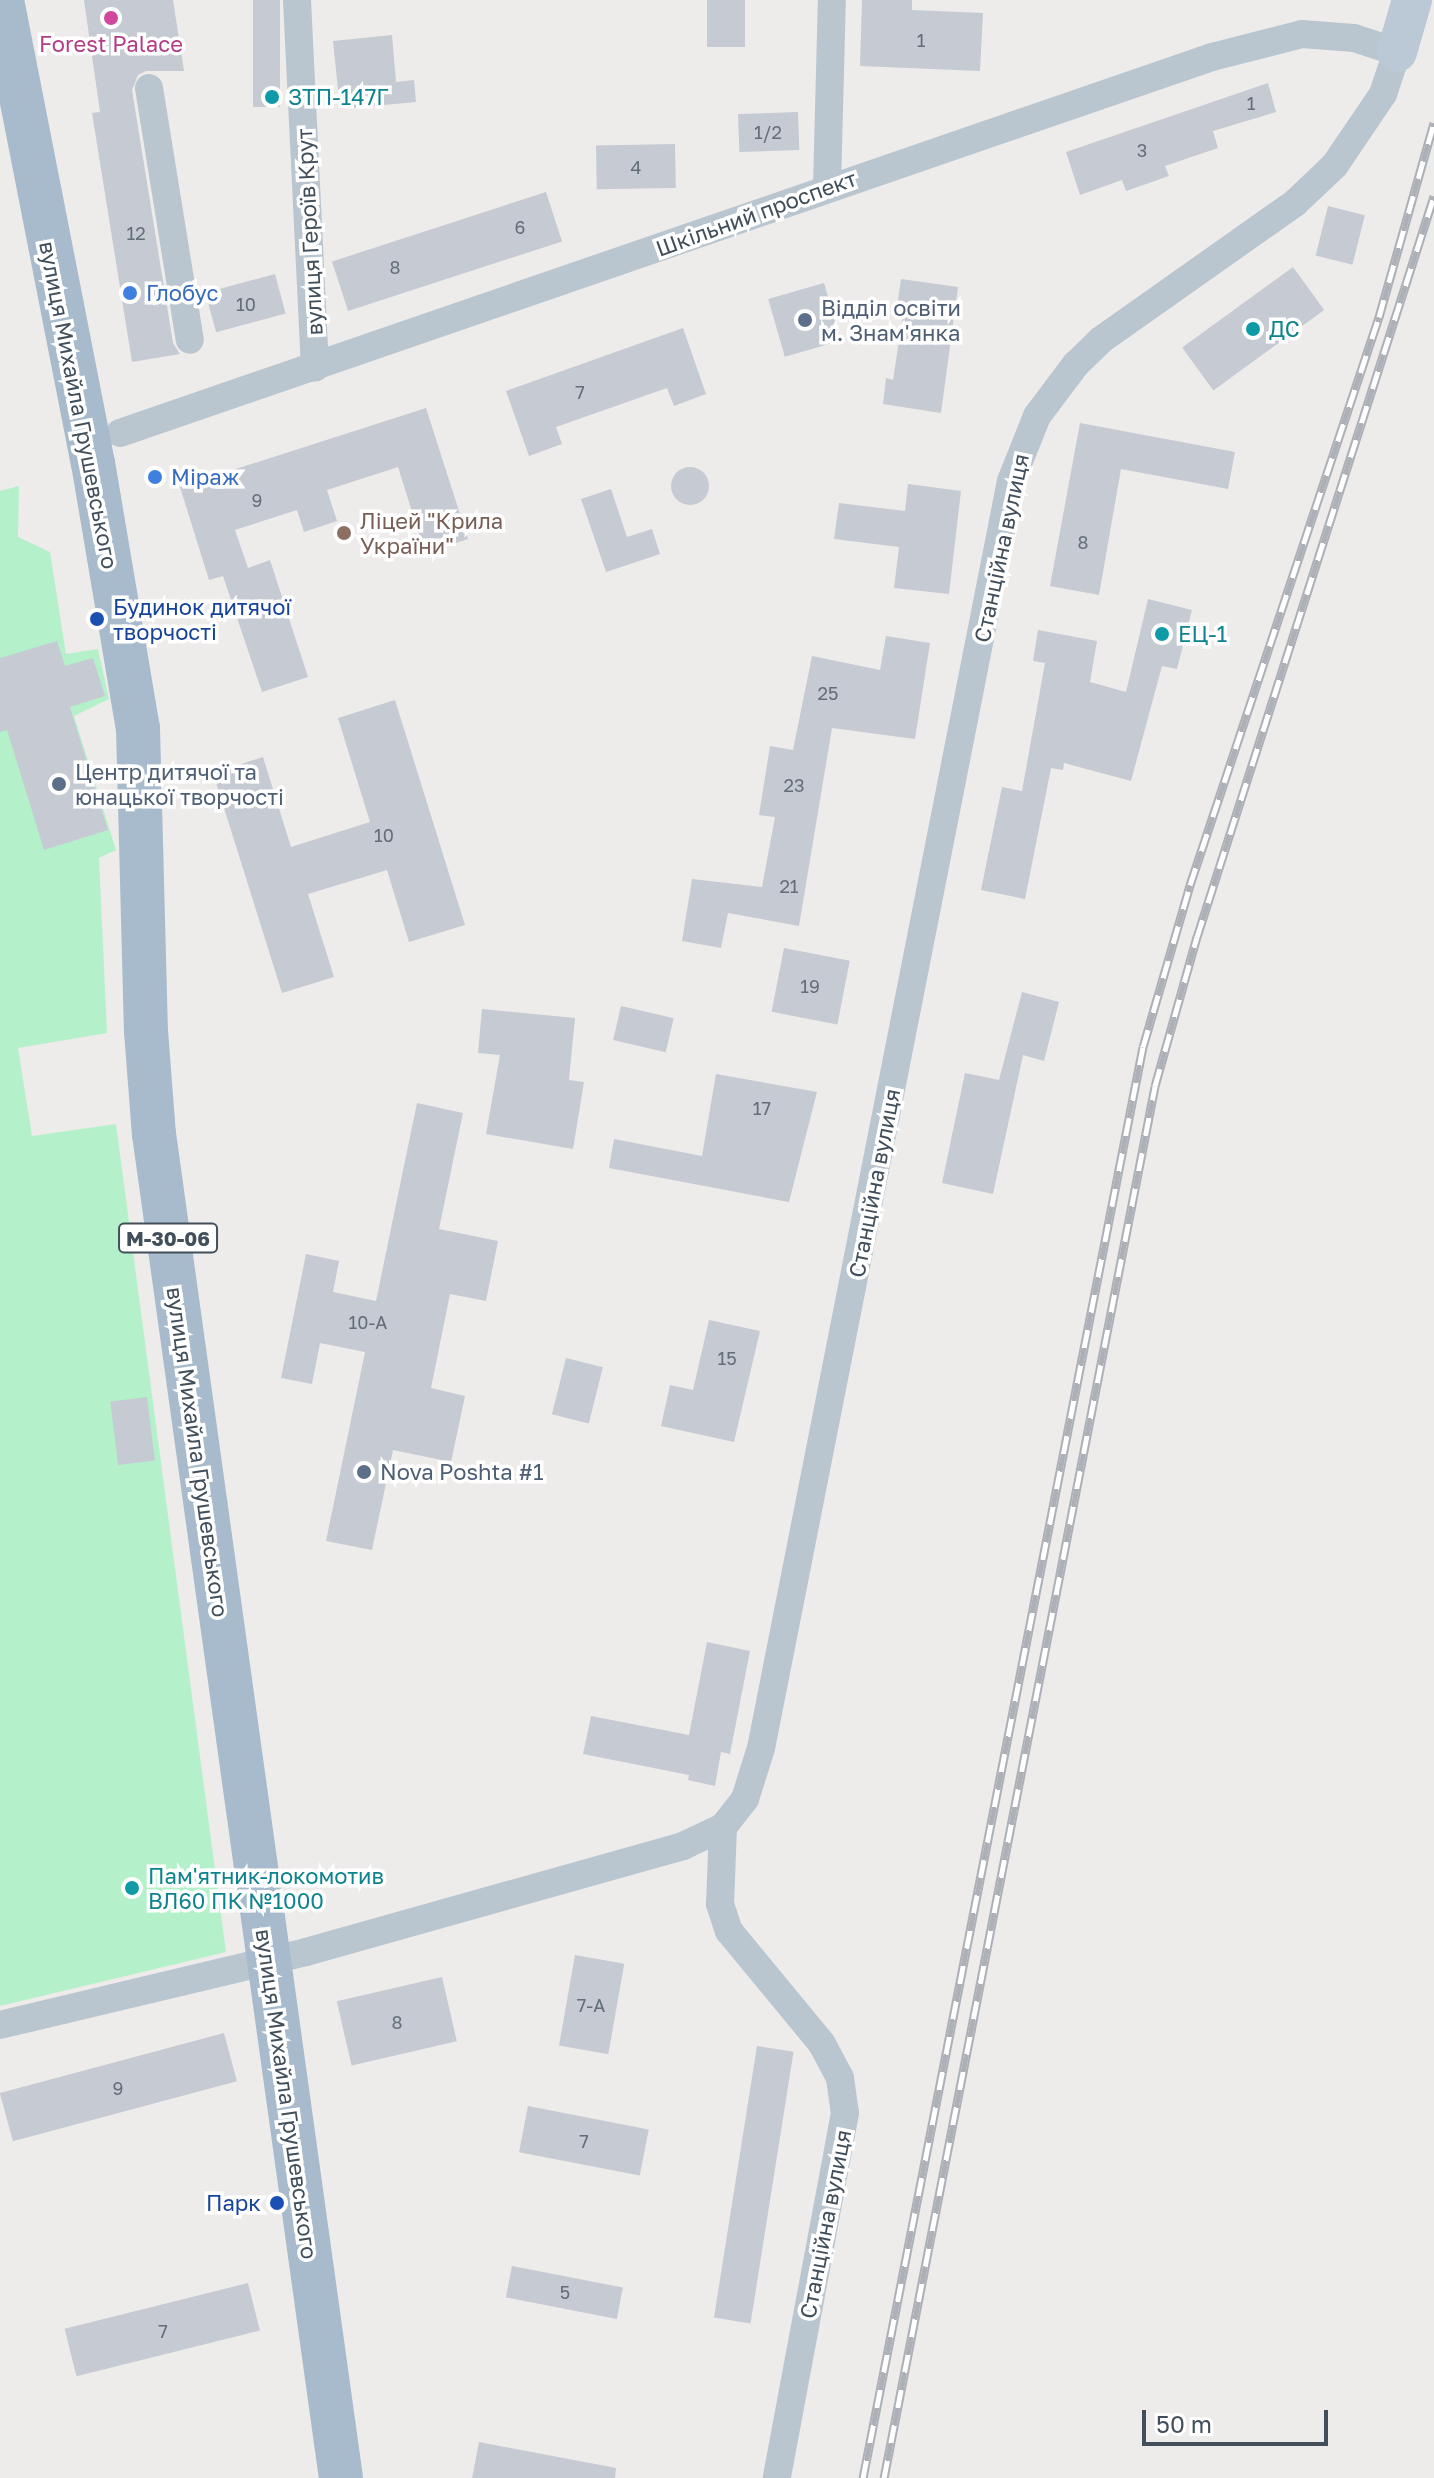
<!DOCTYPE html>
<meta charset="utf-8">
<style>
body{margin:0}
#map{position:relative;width:1434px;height:2478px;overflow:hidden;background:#eeebeb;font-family:"Golos Text",sans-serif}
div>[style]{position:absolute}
.green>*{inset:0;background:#b4f1ca}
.building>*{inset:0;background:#c6cad2;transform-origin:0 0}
.round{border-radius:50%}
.street>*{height:28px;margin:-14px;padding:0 14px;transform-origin:14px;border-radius:14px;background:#bac6cf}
.secondary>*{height:40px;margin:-20px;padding:0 20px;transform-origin:20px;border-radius:20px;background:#bbc9d7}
.primary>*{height:44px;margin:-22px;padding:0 22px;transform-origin:22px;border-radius:22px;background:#a8bbcd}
.rail>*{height:9px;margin-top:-4.5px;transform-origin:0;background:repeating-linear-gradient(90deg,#fff 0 18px,#adb0b6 0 36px);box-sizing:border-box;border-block:2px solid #adb0b6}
.dots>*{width:22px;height:22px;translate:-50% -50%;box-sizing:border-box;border:4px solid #fff;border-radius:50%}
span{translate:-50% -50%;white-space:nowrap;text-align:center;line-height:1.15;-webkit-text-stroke:7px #fff;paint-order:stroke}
.number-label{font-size:18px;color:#636e78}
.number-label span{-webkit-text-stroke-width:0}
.shield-label span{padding:2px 6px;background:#fff;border:2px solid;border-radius:6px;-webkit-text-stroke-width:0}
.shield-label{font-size:20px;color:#424f5a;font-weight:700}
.hotel-label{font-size:22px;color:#b23c85}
.culture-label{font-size:22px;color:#0d838f}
.left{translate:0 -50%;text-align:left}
.street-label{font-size:22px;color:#424f5a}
.shop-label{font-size:22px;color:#366cbe}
.service-label{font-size:22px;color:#4e5e75}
.education-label{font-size:22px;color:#785e54}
.transit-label{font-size:22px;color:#164399}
.right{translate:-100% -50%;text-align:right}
.scale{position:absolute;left:1142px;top:2410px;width:186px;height:36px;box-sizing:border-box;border:4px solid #424f5a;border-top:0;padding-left:10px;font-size:24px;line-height:28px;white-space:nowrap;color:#424f5a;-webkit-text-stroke:6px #fff;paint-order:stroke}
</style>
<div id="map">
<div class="green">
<i style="clip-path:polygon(19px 486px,18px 537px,50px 552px,66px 654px,98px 649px,109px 699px,74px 716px,116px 850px,99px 858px,107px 1033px,18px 1048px,32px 1136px,116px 1124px,226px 1952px,0 2006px,0 491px)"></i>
</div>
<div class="building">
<i style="clip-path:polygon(84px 0,173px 0,184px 71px,146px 71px,138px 75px,132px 90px,173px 343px,180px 354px,132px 362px,92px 113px,100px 112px)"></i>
<i style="left:253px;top:0;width:27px;height:107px"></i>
<i style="left:707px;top:0;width:38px;height:47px"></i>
<i style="clip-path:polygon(862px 0,912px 0,912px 10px,983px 13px,980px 71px,860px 66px)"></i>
<i style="clip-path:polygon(392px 35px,396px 82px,414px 80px,416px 102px,340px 109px,333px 41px)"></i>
<i style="clip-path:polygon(1268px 83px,1276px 112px,1213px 131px,1218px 148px,1165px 166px,1169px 176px,1126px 191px,1122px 180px,1080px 195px,1066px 152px)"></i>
<i style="left:798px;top:112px;width:38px;height:60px;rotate:88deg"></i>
<i style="left:675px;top:144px;width:44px;height:79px;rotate:89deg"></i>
<i style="left:546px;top:192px;width:52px;height:225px;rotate:72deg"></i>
<i style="left:1328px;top:206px;width:38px;height:51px;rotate:14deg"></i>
<i style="left:1293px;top:267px;width:53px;height:137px;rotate:54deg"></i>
<i style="left:275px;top:274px;width:41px;height:72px;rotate:75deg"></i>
<i style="clip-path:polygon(901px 279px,958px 287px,941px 413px,883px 404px,886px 378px,893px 380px,904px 308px,897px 307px)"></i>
<i style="left:824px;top:283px;width:60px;height:58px;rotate:74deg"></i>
<i style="clip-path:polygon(683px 328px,706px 394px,674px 406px,667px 388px,556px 427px,562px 444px,529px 456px,506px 391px)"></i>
<i style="clip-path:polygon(426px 408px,468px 539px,425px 553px,398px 467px,327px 490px,337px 521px,304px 532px,297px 510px,235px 530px,248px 568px,270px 560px,308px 677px,262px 692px,223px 576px,209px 580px,180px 487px)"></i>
<i style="clip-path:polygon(1080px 423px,1235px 452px,1228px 489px,1121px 469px,1099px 595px,1050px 586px)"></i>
<i class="round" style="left:671px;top:467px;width:38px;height:38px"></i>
<i style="clip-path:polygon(908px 484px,961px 491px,949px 594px,894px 588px,899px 547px,834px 539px,839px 503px,905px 511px)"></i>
<i style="clip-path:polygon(611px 489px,627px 537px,652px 529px,660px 554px,606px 572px,581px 499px)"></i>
<i style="clip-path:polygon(1148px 599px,1192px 610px,1177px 669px,1162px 666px,1131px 781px,1064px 763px,1063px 770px,1051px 768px,1025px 899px,981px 890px,1002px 787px,1022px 791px,1045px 663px,1033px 661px,1038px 630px,1097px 641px,1090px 682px,1126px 692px)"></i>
<i style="clip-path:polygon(886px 636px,930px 643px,915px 739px,832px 728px,799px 926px,728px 913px,721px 948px,682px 941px,692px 879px,762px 887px,775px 817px,759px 815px,770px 746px,793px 750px,812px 656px,880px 670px)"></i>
<i style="clip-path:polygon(57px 641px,65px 666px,93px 658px,105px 696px,70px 707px,108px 830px,44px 850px,7px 730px,0 732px,0 658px)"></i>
<i style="clip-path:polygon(395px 700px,465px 925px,409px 942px,387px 870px,308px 894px,334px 977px,282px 993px,213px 773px,263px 757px,291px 847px,370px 822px,338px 718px)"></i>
<i style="left:784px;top:948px;width:67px;height:65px;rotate:11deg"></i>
<i style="clip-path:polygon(1022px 992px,1059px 1002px,1044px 1061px,1023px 1055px,993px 1194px,942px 1183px,965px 1073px,999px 1080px)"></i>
<i style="left:621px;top:1006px;width:54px;height:35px;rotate:13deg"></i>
<i style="clip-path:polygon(482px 1009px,575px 1018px,569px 1080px,584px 1082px,573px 1149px,486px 1134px,500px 1055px,478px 1053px)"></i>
<i style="clip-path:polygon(716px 1074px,817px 1092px,789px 1202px,609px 1168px,614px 1139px,702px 1156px)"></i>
<i style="clip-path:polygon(417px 1103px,463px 1113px,439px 1229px,498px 1241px,486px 1301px,450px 1294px,431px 1388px,465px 1396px,451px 1462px,393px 1450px,372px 1550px,326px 1541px,365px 1352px,320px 1343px,312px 1384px,281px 1378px,306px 1254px,339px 1261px,333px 1292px,376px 1301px)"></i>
<i style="clip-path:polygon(709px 1320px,760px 1331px,734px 1442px,661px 1426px,670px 1385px,693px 1390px)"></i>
<i style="left:566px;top:1358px;width:38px;height:58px;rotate:14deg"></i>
<i style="left:147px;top:1397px;width:64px;height:37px;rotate:83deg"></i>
<i style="clip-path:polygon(707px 1642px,750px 1651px,730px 1754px,721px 1752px,715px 1786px,688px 1780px,689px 1775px,583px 1754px,591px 1716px,689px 1735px)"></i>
<i style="left:575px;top:1955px;width:50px;height:92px;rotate:10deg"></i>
<i style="left:442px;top:1977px;width:66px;height:108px;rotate:77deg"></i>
<i style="left:224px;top:2033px;width:50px;height:232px;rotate:75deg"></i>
<i style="left:757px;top:2046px;width:37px;height:275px;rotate:9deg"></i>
<i style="left:528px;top:2106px;width:123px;height:47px;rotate:11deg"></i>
<i style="left:512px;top:2266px;width:113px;height:32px;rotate:11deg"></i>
<i style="left:248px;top:2283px;width:49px;height:189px;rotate:76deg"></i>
<i style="clip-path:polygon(479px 2442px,616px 2468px,615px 2478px,472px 2478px)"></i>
</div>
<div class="street">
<i style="left:297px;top:0;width:368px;rotate:87.2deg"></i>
<i style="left:149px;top:88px;width:255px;rotate:80.8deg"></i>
<i style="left:827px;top:186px;width:186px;rotate:-88.5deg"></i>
<i style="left:120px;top:433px;width:1155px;rotate:-19deg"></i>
<i style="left:1212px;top:57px;width:93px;rotate:-14.3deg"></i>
<i style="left:1302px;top:34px;width:52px;rotate:4.4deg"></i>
<i style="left:1354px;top:38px;width:45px;rotate:18deg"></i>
<i style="left:1397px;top:52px;width:44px;rotate:108.4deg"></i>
<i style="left:1383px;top:94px;width:86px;rotate:124.1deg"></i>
<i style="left:1335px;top:165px;width:55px;rotate:136.5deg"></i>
<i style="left:1295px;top:203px;width:237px;rotate:144.8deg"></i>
<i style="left:1101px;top:340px;width:35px;rotate:136deg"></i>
<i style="left:1076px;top:364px;width:65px;rotate:126.9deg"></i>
<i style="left:1037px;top:416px;width:70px;rotate:111.8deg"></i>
<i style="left:1011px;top:481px;width:1291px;rotate:101.16deg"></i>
<i style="left:761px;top:1748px;width:53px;rotate:107.4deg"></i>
<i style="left:745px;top:1799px;width:36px;rotate:128deg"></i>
<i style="left:723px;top:1827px;width:77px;rotate:92.2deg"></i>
<i style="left:720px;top:1904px;width:28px;rotate:72deg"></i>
<i style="left:729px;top:1931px;width:146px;rotate:50.5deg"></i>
<i style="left:822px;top:2044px;width:38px;rotate:62deg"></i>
<i style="left:840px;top:2078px;width:35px;rotate:82deg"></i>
<i style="left:845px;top:2113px;width:371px;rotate:100.6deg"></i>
<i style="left:0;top:2025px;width:315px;rotate:-13.4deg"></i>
<i style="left:306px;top:1952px;width:392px;rotate:-15.7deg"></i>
<i style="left:683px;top:1846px;width:44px;rotate:-25.4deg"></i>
</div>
<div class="secondary">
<i style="left:1397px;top:52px;width:54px;rotate:-73.9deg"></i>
</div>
<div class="primary">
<i style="left:2px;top:0;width:472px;rotate:78.9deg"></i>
<i style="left:93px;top:463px;width:269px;rotate:80.4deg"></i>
<i style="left:138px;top:728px;width:303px;rotate:88.5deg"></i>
<i style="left:146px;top:1031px;width:103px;rotate:85.6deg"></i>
<i style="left:154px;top:1134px;width:1357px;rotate:82.08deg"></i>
</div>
<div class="rail">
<i style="left:863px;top:2478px;width:1458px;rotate:-78.93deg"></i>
<i style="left:1143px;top:1047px;width:169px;rotate:-73.8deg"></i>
<i style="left:1190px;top:885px;width:599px;rotate:-71.6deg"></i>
<i style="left:1379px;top:317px;width:202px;rotate:-74.2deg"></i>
<i style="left:884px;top:2478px;width:1418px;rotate:-78.98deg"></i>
<i style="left:1155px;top:1086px;width:155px;rotate:-74.3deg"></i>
<i style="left:1197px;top:937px;width:778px;rotate:-72.26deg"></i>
</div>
<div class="dots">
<i style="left:111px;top:18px;background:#d1479c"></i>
<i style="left:272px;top:97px;background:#0f9aa8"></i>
<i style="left:130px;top:293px;background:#3f7fe0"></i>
<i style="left:805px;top:320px;background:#5c6f8a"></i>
<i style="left:1253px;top:329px;background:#0f9aa8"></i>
<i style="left:155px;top:477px;background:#3f7fe0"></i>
<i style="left:344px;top:533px;background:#8d6e63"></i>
<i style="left:97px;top:619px;background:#1a4fb4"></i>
<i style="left:1162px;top:634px;background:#0f9aa8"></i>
<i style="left:59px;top:784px;background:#5c6f8a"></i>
<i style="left:364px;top:1472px;background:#5c6f8a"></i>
<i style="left:132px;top:1888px;background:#0f9aa8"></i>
<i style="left:277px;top:2203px;background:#1a4fb4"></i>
</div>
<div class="number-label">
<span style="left:921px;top:40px">1</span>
<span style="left:1251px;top:103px">1</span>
<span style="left:768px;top:132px">1/2</span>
<span style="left:1142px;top:150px">3</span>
<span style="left:636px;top:167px">4</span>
<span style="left:520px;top:227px">6</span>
<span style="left:136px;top:233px">12</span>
<span style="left:395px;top:267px">8</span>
<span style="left:246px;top:304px">10</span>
<span style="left:580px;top:392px">7</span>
<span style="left:257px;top:500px">9</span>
<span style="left:1083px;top:542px">8</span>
<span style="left:828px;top:693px">25</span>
<span style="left:794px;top:785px">23</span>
<span style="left:384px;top:835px">10</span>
<span style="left:789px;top:886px">21</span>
<span style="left:810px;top:986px">19</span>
<span style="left:762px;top:1108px">17</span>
<span style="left:368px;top:1322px">10-А</span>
<span style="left:727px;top:1358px">15</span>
<span style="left:591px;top:2005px">7-А</span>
<span style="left:397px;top:2022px">8</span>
<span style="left:118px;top:2088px">9</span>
<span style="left:584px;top:2141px">7</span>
<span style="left:565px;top:2292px">5</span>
<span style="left:163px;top:2331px">7</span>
</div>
<div class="shield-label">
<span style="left:168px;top:1238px">М-30-06</span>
</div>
<div class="hotel-label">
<span style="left:111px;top:44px">Forest Palace</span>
</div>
<div class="culture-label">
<span class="left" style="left:288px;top:97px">ЗТП-147Г</span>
<span class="left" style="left:1269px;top:329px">ДС</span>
<span class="left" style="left:1178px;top:634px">ЕЦ-1</span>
<span class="left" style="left:148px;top:1888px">Пам'ятник-локомотив<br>ВЛ60 ПК №1000</span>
</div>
<div class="street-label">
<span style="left:756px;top:213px;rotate:-20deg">Шкільний проспект</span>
<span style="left:309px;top:232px;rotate:-93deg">вулиця Героїв Крут</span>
<span style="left:79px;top:405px;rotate:79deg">вулиця Михайла Грушевського</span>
<span style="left:1001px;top:548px;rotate:-78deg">Станційна вулиця</span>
<span style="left:874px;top:1183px;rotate:-79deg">Станційна вулиця</span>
<span style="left:198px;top:1452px;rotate:82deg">вулиця Михайла Грушевського</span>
<span style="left:287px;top:2094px;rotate:82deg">вулиця Михайла Грушевського</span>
<span style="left:825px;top:2224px;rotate:-79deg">Станційна вулиця</span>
</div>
<div class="shop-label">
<span class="left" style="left:146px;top:293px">Глобус</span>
<span class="left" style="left:171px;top:477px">Міраж</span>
</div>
<div class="service-label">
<span class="left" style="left:821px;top:320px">Відділ освіти<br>м. Знам'янка</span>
<span class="left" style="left:75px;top:784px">Центр дитячої та<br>юнацької творчості</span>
<span class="left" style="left:380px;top:1472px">Nova Poshta #1</span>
</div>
<div class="education-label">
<span class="left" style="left:360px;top:533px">Ліцей "Крила<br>України"</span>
</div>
<div class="transit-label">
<span class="left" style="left:113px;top:619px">Будинок дитячої<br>творчості</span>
<span class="right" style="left:261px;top:2203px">Парк</span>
</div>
<div class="scale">50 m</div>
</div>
